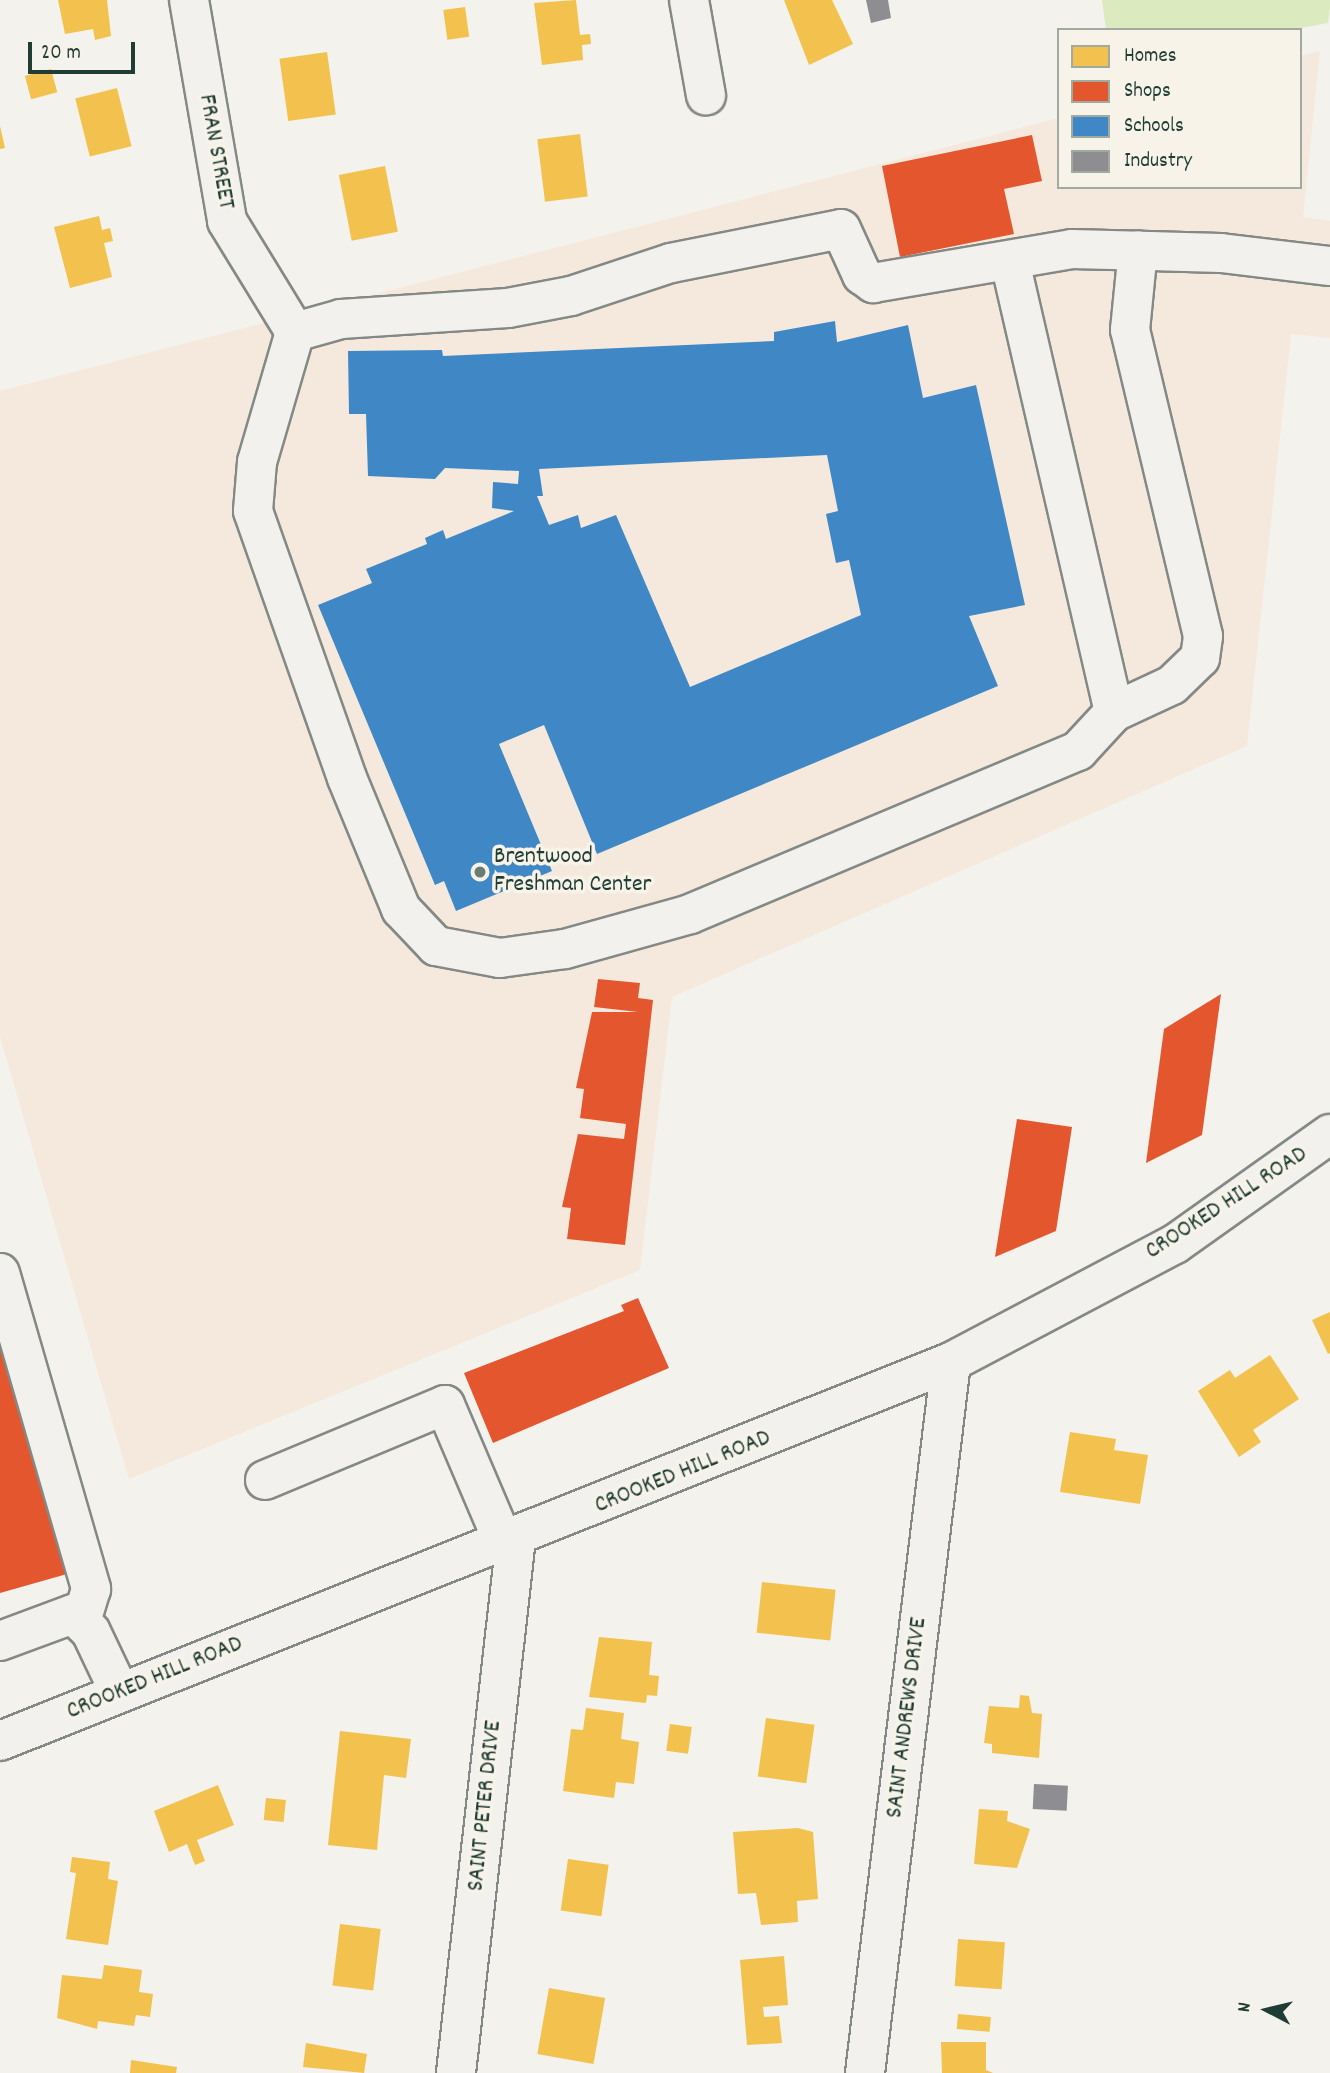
<!DOCTYPE html>
<style>
body{margin:0}
#map{position:relative;width:1330px;height:2073px;overflow:hidden;background:#f4f2ec;font-family:Dekko,sans-serif}
div>[style]{position:absolute}
.built>*{inset:0;background:#f5e9de}
.green>*{inset:0;background:#dbeabf}
.homes>*{inset:0;background:#f2c14e;transform-origin:0 0}
.shops>*{inset:0;background:#e4572e}
.schools>*{inset:0;background:#3f88c5}
.industry>*{inset:0;background:#8d8d92;transform-origin:0 0}
.roads{filter:drop-shadow(2px 0 #848985) drop-shadow(-2px 0 #848985) drop-shadow(0 2px #848985) drop-shadow(0 -2px #848985)}
.minor>*{height:38px;margin:-19px;padding:0 19px;transform-origin:19px;border-radius:19px;background:#f2f1ed}
.major>*{height:38px;margin:-19px;padding:0 19px;transform-origin:19px;border-radius:19px;background:#f2f1ed}
.dots>*{width:19px;height:19px;translate:-50% -50%;box-sizing:border-box;border:4px solid #f7f3e8;border-radius:50%}
span{translate:-50% -50%;white-space:nowrap;text-align:center;line-height:1.15;-webkit-text-stroke:7px #f7f3e8;paint-order:stroke}
.street-label{font-size:24px;color:#1f3d34}
.poi-label{font-size:24px;color:#1f3d34}
.left{translate:0 -50%;text-align:left}
.legend{position:absolute;left:1057px;top:28px;width:245px;height:161px;box-sizing:border-box;background:#f7f3e8;border:2px solid #a1aaa0;margin:0;padding:9px 12px;list-style:none;font-size:21px;color:#1f3d34}
.legend li{display:flex;align-items:center;gap:14px;height:35px}
.legend b{width:35px;border:2px solid #a1aaa0}
.north{position:absolute;left:1232px;top:1975px;width:70px;height:70px;-webkit-text-stroke:5px #f7f3e8;paint-order:stroke;rotate:277deg;font-size:19px;font-weight:700;line-height:28px;text-align:center;color:#1f3d34}
.north::after{content:'';display:block;margin:auto;width:24px;height:32px;background:#1f3d34;clip-path:polygon(50% 0,100% 100%,50% 72%,0 100%)}
.scale{position:absolute;left:28px;top:42px;width:107px;height:32px;box-sizing:border-box;border:4px solid #1f3d34;border-top:0;padding-left:9px;font-size:21px;line-height:24px;white-space:nowrap;color:#1f3d34;-webkit-text-stroke:5px #f7f3e8;paint-order:stroke}
</style>
<div id="map">
<div class="built">
<i style="clip-path:polygon(1320px 51px,1303px 217px,1330px 221px,1330px 338px,1291px 334px,1247px 746px,672px 997px,640px 1270px,129px 1479px,0 1037px,0 391px,1059px 118px,1059px 187px,1300px 187px,1300px 56px)"></i>
</div>
<div class="green">
<i style="clip-path:polygon(1102px 0,1330px 0,1330px 7px,1328px 23px,1289px 30px,1106px 30px)"></i>
</div>
<div class="homes">
<i style="clip-path:polygon(58px 0,107px 0,111px 36px,95px 40px,93px 29px,65px 34px)"></i>
<i style="clip-path:polygon(576px 0,580px 35px,590px 34px,591px 44px,582px 45px,583px 60px,542px 65px,534px 3px)"></i>
<i style="clip-path:polygon(784px 0,832px 0,853px 44px,809px 65px)"></i>
<i style="left:465px;top:7px;width:30px;height:22px;rotate:82deg"></i>
<i style="left:327px;top:52px;width:63px;height:48px;rotate:82deg"></i>
<i style="left:51px;top:69px;width:24px;height:27px;rotate:75deg"></i>
<i style="left:117px;top:88px;width:60px;height:43px;rotate:76deg"></i>
<i style="clip-path:polygon(0 126px,5px 148px,0 149px)"></i>
<i style="left:580px;top:134px;width:63px;height:43px;rotate:83deg"></i>
<i style="left:385px;top:166px;width:67px;height:47px;rotate:79deg"></i>
<i style="clip-path:polygon(99px 216px,102px 230px,110px 228px,113px 241px,104px 243px,112px 277px,70px 288px,54px 227px)"></i>
<i style="clip-path:polygon(1330px 1312px,1330px 1353px,1328px 1354px,1312px 1320px)"></i>
<i style="clip-path:polygon(1270px 1355px,1299px 1399px,1253px 1430px,1261px 1442px,1239px 1457px,1198px 1391px,1230px 1370px,1235px 1378px)"></i>
<i style="clip-path:polygon(1070px 1432px,1116px 1439px,1114px 1450px,1148px 1455px,1140px 1504px,1060px 1492px)"></i>
<i style="left:762px;top:1582px;width:74px;height:51px;rotate:6deg"></i>
<i style="clip-path:polygon(599px 1637px,652px 1642px,649px 1675px,659px 1676px,657px 1696px,647px 1695px,646px 1703px,589px 1697px)"></i>
<i style="clip-path:polygon(1020px 1695px,1029px 1696px,1032px 1713px,1042px 1714px,1039px 1758px,992px 1753px,992px 1744px,984px 1743px,989px 1706px,1019px 1708px)"></i>
<i style="clip-path:polygon(586px 1708px,624px 1713px,621px 1739px,639px 1742px,634px 1784px,616px 1782px,614px 1798px,563px 1791px,571px 1729px,583px 1730px)"></i>
<i style="left:766px;top:1718px;width:49px;height:59px;rotate:8deg"></i>
<i style="left:670px;top:1724px;width:22px;height:27px;rotate:8deg"></i>
<i style="clip-path:polygon(340px 1731px,411px 1739px,406px 1778px,384px 1775px,377px 1850px,328px 1845px)"></i>
<i style="clip-path:polygon(218px 1785px,234px 1825px,197px 1840px,205px 1861px,195px 1865px,187px 1844px,169px 1852px,154px 1811px)"></i>
<i style="left:266px;top:1798px;width:20px;height:22px;rotate:6deg"></i>
<i style="clip-path:polygon(979px 1809px,1008px 1811px,1007px 1821px,1030px 1829px,1017px 1868px,974px 1864px)"></i>
<i style="clip-path:polygon(798px 1828px,813px 1832px,818px 1899px,797px 1901px,798px 1922px,761px 1925px,756px 1893px,738px 1894px,733px 1832px)"></i>
<i style="clip-path:polygon(72px 1857px,110px 1862px,108px 1879px,118px 1881px,108px 1945px,66px 1939px,76px 1873px,70px 1872px)"></i>
<i style="left:568px;top:1859px;width:41px;height:52px;rotate:8deg"></i>
<i style="left:340px;top:1924px;width:41px;height:62px;rotate:7deg"></i>
<i style="left:958px;top:1939px;width:47px;height:47px;rotate:4deg"></i>
<i style="clip-path:polygon(784px 1956px,788px 2005px,763px 2007px,764px 2017px,779px 2016px,782px 2043px,747px 2045px,740px 1960px)"></i>
<i style="clip-path:polygon(104px 1965px,142px 1970px,139px 1992px,153px 1994px,150px 2017px,136px 2015px,134px 2026px,98px 2021px,97px 2029px,57px 2018px,62px 1975px,102px 1979px)"></i>
<i style="left:549px;top:1988px;width:57px;height:67px;rotate:10deg"></i>
<i style="left:958px;top:2014px;width:33px;height:15px;rotate:5deg"></i>
<i style="clip-path:polygon(941px 2042px,986px 2042px,986px 2070px,993px 2073px,942px 2073px)"></i>
<i style="clip-path:polygon(306px 2043px,367px 2054px,364px 2073px,303px 2067px)"></i>
<i style="clip-path:polygon(131px 2060px,177px 2067px,176px 2073px,130px 2073px)"></i>
</div>
<div class="shops">
<i style="clip-path:polygon(1032px 135px,1042px 181px,1004px 189px,1014px 234px,900px 257px,882px 166px)"></i>
<i style="clip-path:polygon(598px 979px,640px 983px,638px 998px,653px 1000px,625px 1245px,567px 1239px,571px 1208px,562px 1207px,578px 1134px,624px 1139px,626px 1124px,580px 1118px,584px 1089px,576px 1088px,592px 1012px,638px 1012px,594px 1007px)"></i>
<i style="clip-path:polygon(1221px 994px,1202px 1135px,1146px 1163px,1164px 1029px)"></i>
<i style="clip-path:polygon(1017px 1119px,1072px 1127px,1056px 1231px,995px 1257px)"></i>
<i style="clip-path:polygon(638px 1298px,669px 1368px,493px 1443px,464px 1373px,624px 1311px,621px 1305px)"></i>
<i style="clip-path:polygon(0 1336px,67px 1574px,0 1593px)"></i>
</div>
<div class="schools">
<i style="clip-path:polygon(evenodd,835px 321px,837px 342px,908px 325px,923px 398px,976px 385px,1025px 605px,969px 616px,998px 686px,597px 854px,544px 725px,499px 744px,552px 871px,456px 911px,444px 881px,435px 885px,318px 605px,372px 583px,366px 569px,427px 544px,425px 538px,443px 530px,446px 539px,514px 511px,492px 508px,493px 482px,518px 484px,519px 471px,445px 468px,435px 479px,368px 476px,366px 414px,349px 414px,348px 351px,442px 350px,443px 356px,774px 341px,774px 332px,835px 321px,827px 455px,838px 511px,826px 514px,836px 563px,849px 560px,861px 615px,690px 687px,616px 515px,581px 528px,578px 515px,549px 525px,537px 496px,543px 496px,539px 469px,827px 455px)"></i>
</div>
<div class="industry">
<i style="clip-path:polygon(866px 0,888px 0,891px 18px,871px 23px)"></i>
<i style="left:1034px;top:1784px;width:34px;height:25px;rotate:3deg"></i>
</div>
<div class="roads">
<div class="minor">
<i style="left:189px;top:0;width:224px;rotate:80.2deg"></i>
<i style="left:227px;top:221px;width:130px;rotate:58.5deg"></i>
<i style="left:295px;top:332px;width:48px;rotate:-15.8deg"></i>
<i style="left:341px;top:319px;width:167px;rotate:-3.8deg"></i>
<i style="left:508px;top:308px;width:64px;rotate:-10.8deg"></i>
<i style="left:571px;top:296px;width:105px;rotate:-18.3deg"></i>
<i style="left:671px;top:263px;width:173px;rotate:-11.3deg"></i>
<i style="left:841px;top:229px;width:51px;rotate:65.5deg"></i>
<i style="left:862px;top:275px;width:14px;rotate:36deg"></i>
<i style="left:873px;top:283px;width:202px;rotate:-9.7deg"></i>
<i style="left:1072px;top:249px;width:149px;rotate:1.5deg"></i>
<i style="left:1221px;top:253px;width:110px;rotate:6.8deg"></i>
<i style="left:689px;top:0;width:97px;rotate:79.9deg"></i>
<i style="left:295px;top:332px;width:135px;rotate:106.3deg"></i>
<i style="left:257px;top:462px;width:49px;rotate:94.7deg"></i>
<i style="left:253px;top:511px;width:283px;rotate:70.6deg"></i>
<i style="left:347px;top:778px;width:142px;rotate:67.6deg"></i>
<i style="left:401px;top:909px;width:51px;rotate:46.6deg"></i>
<i style="left:436px;top:946px;width:65px;rotate:10.6deg"></i>
<i style="left:500px;top:958px;width:66px;rotate:-7.9deg"></i>
<i style="left:565px;top:949px;width:130px;rotate:-15.6deg"></i>
<i style="left:690px;top:914px;width:421px;rotate:-22.8deg"></i>
<i style="left:1078px;top:751px;width:53px;rotate:-47.3deg"></i>
<i style="left:1114px;top:712px;width:463px;rotate:-103deg"></i>
<i style="left:1114px;top:712px;width:64px;rotate:-25deg"></i>
<i style="left:1172px;top:685px;width:39px;rotate:-44deg"></i>
<i style="left:1200px;top:658px;width:22px;rotate:-82deg"></i>
<i style="left:1203px;top:636px;width:315px;rotate:-103.4deg"></i>
<i style="left:1130px;top:330px;width:80px;rotate:-84.3deg"></i>
<i style="left:0;top:1273px;width:329px;rotate:73.9deg"></i>
<i style="left:91px;top:1589px;width:34px;rotate:107deg"></i>
<i style="left:265px;top:1480px;width:195px;rotate:-22.6deg"></i>
<i style="left:445px;top:1405px;width:150px;rotate:66.9deg"></i>
<i style="left:0;top:1641px;width:78px;rotate:-20.3deg"></i>
<i style="left:73px;top:1614px;width:25px;rotate:45deg"></i>
<i style="left:91px;top:1632px;width:65px;rotate:64.6deg"></i>
<i style="left:456px;top:2073px;width:538px;rotate:-83.6deg"></i>
<i style="left:865px;top:2073px;width:716px;rotate:-83.1deg"></i>
</div>
<div class="major">
<i style="left:0;top:1741px;width:1024px;rotate:-21.73deg"></i>
<i style="left:951px;top:1362px;width:253px;rotate:-27.8deg"></i>
<i style="left:1175px;top:1244px;width:190px;rotate:-35.4deg"></i>
</div>
</div>
<div class="dots">
<i style="left:480px;top:872px;background:#6a7c74"></i>
</div>
<div class="street-label">
<span style="left:215px;top:152px;rotate:80deg">FRAN STREET</span>
<span style="left:1227px;top:1204px;rotate:-33deg">CROOKED HILL ROAD</span>
<span style="left:683px;top:1473px;rotate:-22deg">CROOKED HILL ROAD</span>
<span style="left:155px;top:1679px;rotate:-22deg">CROOKED HILL ROAD</span>
<span style="left:908px;top:1718px;rotate:-83deg">SAINT ANDREWS DRIVE</span>
<span style="left:486px;top:1806px;rotate:-84deg">SAINT PETER DRIVE</span>
</div>
<div class="poi-label">
<span class="left" style="left:494px;top:872px">Brentwood<br>Freshman Center</span>
</div>
<ul class="legend">
<li><b style="height:19px;background:#f2c14e"></b>Homes</li>
<li><b style="height:19px;background:#e4572e"></b>Shops</li>
<li><b style="height:19px;background:#3f88c5"></b>Schools</li>
<li><b style="height:19px;background:#8d8d92"></b>Industry</li>
</ul>
<div class="north">N</div>
<div class="scale">20 m</div>
</div>
